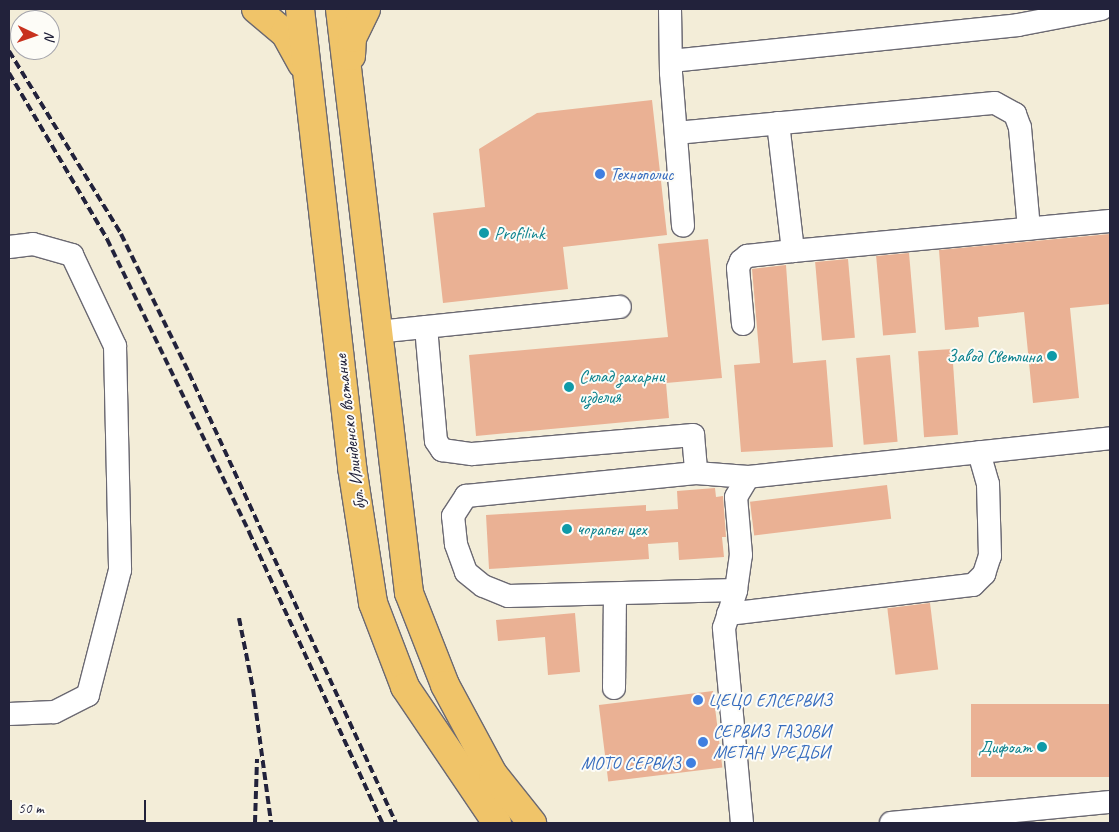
<!DOCTYPE html>
<meta charset="utf-8">
<style>
body{margin:0}
#map{position:relative;width:1119px;height:832px;overflow:hidden;background:#f3edd8;font-family:Caveat,sans-serif}
div>[style]{position:absolute}
.building>*{inset:0;background:#eab194;transform-origin:0 0}
.roads{filter:drop-shadow(1px 0 #6b6972) drop-shadow(-1px 0 #6b6972) drop-shadow(0 1px #6b6972) drop-shadow(0 -1px #6b6972)}
.minor>*{height:22px;margin:-11px;padding:0 11px;transform-origin:11px;border-radius:11px;background:#fff}
.major>*{height:28px;margin:-14px;padding:0 14px;transform-origin:14px;border-radius:14px;background:#f0c469}
.rail>*{height:4px;margin-top:-2px;transform-origin:0;background:repeating-linear-gradient(90deg,#22223b 0 8px,transparent 0 12px)}
.dots>*{width:14px;height:14px;translate:-50% -50%;box-sizing:border-box;border:2px solid #fdfcf7;border-radius:50%}
span{translate:-50% -50%;white-space:nowrap;text-align:center;line-height:1.15;-webkit-text-stroke:4px #fdfcf7;paint-order:stroke}
.shop-label{font-size:18px;color:#366cbe}
.left{translate:0 -50%;text-align:left}
.right{translate:-100% -50%;text-align:right}
.culture-label{font-size:18px;color:#0d838f}
.street-label{font-size:18px;color:#22223b}
.frame{position:absolute;inset:0;border:10px solid #22223b;pointer-events:none}
.north{position:absolute;left:10px;top:10px;width:50px;height:50px;box-sizing:border-box;background:#fdfcf7;border:1px solid #a5a5ac;border-radius:50%;rotate:93deg;font-size:14px;font-weight:700;line-height:20px;text-align:center;color:#22223b}
.north::after{content:'';display:block;margin:auto;width:18px;height:22px;background:#c8321e;clip-path:polygon(50% 0,100% 100%,50% 72%,0 100%)}
.scale{position:absolute;left:10px;top:800px;width:136px;height:22px;box-sizing:border-box;border:2px solid #22223b;border-top:0;padding-left:6px;font-size:15px;line-height:18px;white-space:nowrap;color:#22223b;-webkit-text-stroke:4px #fdfcf7;paint-order:stroke}
</style>
<div id="map">
<div class="building">
<i style="clip-path:polygon(652px 100px,667px 235px,563px 247px,568px 289px,443px 303px,433px 213px,485px 207px,479px 149px,537px 113px)"></i>
<i style="clip-path:polygon(1110px 234px,1110px 304px,1070px 308px,1079px 398px,1033px 403px,1024px 312px,978px 317px,979px 327px,945px 330px,939px 250px)"></i>
<i style="clip-path:polygon(708px 239px,722px 378px,666px 383px,669px 418px,476px 436px,469px 355px,668px 337px,658px 244px)"></i>
<i style="left:909px;top:253px;width:80px;height:33px;rotate:85deg"></i>
<i style="left:848px;top:259px;width:79px;height:33px;rotate:85deg"></i>
<i style="clip-path:polygon(786px 265px,793px 363px,826px 360px,833px 447px,741px 452px,734px 365px,760px 363px,752px 269px)"></i>
<i style="left:952px;top:349px;width:86px;height:34px;rotate:86deg"></i>
<i style="left:890px;top:355px;width:87px;height:34px;rotate:85deg"></i>
<i style="left:887px;top:485px;width:34px;height:138px;rotate:83deg"></i>
<i style="clip-path:polygon(715px 488px,716px 497px,723px 496px,726px 537px,722px 537px,724px 557px,679px 560px,678px 542px,648px 544px,649px 559px,489px 569px,486px 515px,646px 505px,646px 511px,678px 509px,677px 491px)"></i>
<i style="left:930px;top:603px;width:67px;height:43px;rotate:83deg"></i>
<i style="clip-path:polygon(575px 613px,580px 672px,548px 675px,545px 637px,498px 641px,496px 620px)"></i>
<i style="left:713px;top:691px;width:77px;height:115px;rotate:83deg"></i>
<i style="left:1110px;top:704px;width:73px;height:139px;rotate:90deg"></i>
</div>
<div class="roads">
<div class="minor">
<i style="left:670px;top:9px;width:64px;rotate:89.1deg"></i>
<i style="left:671px;top:73px;width:153px;rotate:85.5deg"></i>
<i style="left:671px;top:61px;width:349px;rotate:-5.9deg"></i>
<i style="left:1018px;top:25px;width:85px;rotate:-10.9deg"></i>
<i style="left:778px;top:123px;width:129px;rotate:83.3deg"></i>
<i style="left:793px;top:251px;width:318px;rotate:-5.4deg"></i>
<i style="left:676px;top:133px;width:320px;rotate:-5.4deg"></i>
<i style="left:995px;top:103px;width:23px;rotate:29deg"></i>
<i style="left:1015px;top:114px;width:15px;rotate:70deg"></i>
<i style="left:1020px;top:128px;width:101px;rotate:84.9deg"></i>
<i style="left:9px;top:247px;width:24px;rotate:-7deg"></i>
<i style="left:33px;top:244px;width:41px;rotate:15.8deg"></i>
<i style="left:72px;top:255px;width:101px;rotate:64.7deg"></i>
<i style="left:115px;top:346px;width:224px;rotate:88.7deg"></i>
<i style="left:120px;top:570px;width:129px;rotate:104.4deg"></i>
<i style="left:88px;top:695px;width:38px;rotate:153deg"></i>
<i style="left:54px;top:712px;width:45px;rotate:177.5deg"></i>
<i style="left:743px;top:324px;width:56px;rotate:-95.1deg"></i>
<i style="left:738px;top:268px;width:8px;rotate:-67deg"></i>
<i style="left:741px;top:261px;width:8px;rotate:-40deg"></i>
<i style="left:747px;top:256px;width:46px;rotate:-6.2deg"></i>
<i style="left:426px;top:327px;width:114px;rotate:85deg"></i>
<i style="left:436px;top:441px;width:11px;rotate:56deg"></i>
<i style="left:442px;top:450px;width:30px;rotate:8deg"></i>
<i style="left:472px;top:454px;width:222px;rotate:-4.9deg"></i>
<i style="left:693px;top:435px;width:38px;rotate:85deg"></i>
<i style="left:377px;top:332px;width:244px;rotate:-5.9deg"></i>
<i style="left:736px;top:590px;width:228px;rotate:178.5deg"></i>
<i style="left:508px;top:596px;width:27px;rotate:-158deg"></i>
<i style="left:483px;top:586px;width:22px;rotate:-141deg"></i>
<i style="left:466px;top:572px;width:30px;rotate:-110deg"></i>
<i style="left:456px;top:544px;width:28px;rotate:-96deg"></i>
<i style="left:453px;top:516px;width:24px;rotate:-57deg"></i>
<i style="left:466px;top:496px;width:231px;rotate:-5.7deg"></i>
<i style="left:696px;top:473px;width:52px;rotate:4.4deg"></i>
<i style="left:748px;top:477px;width:364px;rotate:-6.1deg"></i>
<i style="left:728px;top:614px;width:247px;rotate:-6.8deg"></i>
<i style="left:973px;top:585px;width:16px;rotate:-45deg"></i>
<i style="left:984px;top:574px;width:19px;rotate:-72deg"></i>
<i style="left:990px;top:556px;width:72px;rotate:-91.6deg"></i>
<i style="left:988px;top:484px;width:33px;rotate:-106deg"></i>
<i style="left:614px;top:688px;width:93px;rotate:-89.4deg"></i>
<i style="left:742px;top:823px;width:196px;rotate:-95.3deg"></i>
<i style="left:724px;top:628px;width:40px;rotate:-72deg"></i>
<i style="left:736px;top:590px;width:35px;rotate:-82deg"></i>
<i style="left:741px;top:555px;width:58px;rotate:-94.9deg"></i>
<i style="left:736px;top:497px;width:23px;rotate:-59deg"></i>
<i style="left:891px;top:823px;width:220px;rotate:-5.5deg"></i>
</div>
<div class="major">
<i style="left:256px;top:9px;width:38px;rotate:40deg"></i>
<i style="left:285px;top:33px;width:35px;rotate:61deg"></i>
<i style="left:300px;top:9px;width:461px;rotate:83.5deg"></i>
<i style="left:352px;top:467px;width:138px;rotate:81.2deg"></i>
<i style="left:373px;top:603px;width:90px;rotate:69.1deg"></i>
<i style="left:405px;top:687px;width:164px;rotate:55.9deg"></i>
<i style="left:340px;top:9px;width:588px;rotate:83.26deg"></i>
<i style="left:409px;top:593px;width:99px;rotate:68.6deg"></i>
<i style="left:445px;top:685px;width:101px;rotate:61.7deg"></i>
<i style="left:493px;top:774px;width:63px;rotate:51.5deg"></i>
<i style="left:351px;top:56px;width:18px;rotate:-87deg"></i>
<i style="left:352px;top:38px;width:32px;rotate:-64deg"></i>
</div>
</div>
<div class="rail">
<i style="left:9px;top:51px;width:215px;rotate:58.5deg"></i>
<i style="left:121px;top:234px;width:155px;rotate:63.9deg"></i>
<i style="left:189px;top:373px;width:495px;rotate:65.3deg"></i>
<i style="left:9px;top:73px;width:193px;rotate:59.4deg"></i>
<i style="left:107px;top:239px;width:326px;rotate:64.1deg"></i>
<i style="left:249px;top:532px;width:320px;rotate:65.4deg"></i>
<i style="left:239px;top:618px;width:72px;rotate:78.8deg"></i>
<i style="left:253px;top:689px;width:135px;rotate:82.3deg"></i>
<i style="left:255px;top:823px;width:64px;rotate:-88.2deg"></i>
</div>
<div class="dots">
<i style="left:600px;top:174px;background:#3f7fe0"></i>
<i style="left:484px;top:233px;background:#0f9aa8"></i>
<i style="left:1052px;top:356px;background:#0f9aa8"></i>
<i style="left:569px;top:387px;background:#0f9aa8"></i>
<i style="left:567px;top:529px;background:#0f9aa8"></i>
<i style="left:698px;top:700px;background:#3f7fe0"></i>
<i style="left:703px;top:742px;background:#3f7fe0"></i>
<i style="left:1042px;top:747px;background:#0f9aa8"></i>
<i style="left:691px;top:763px;background:#3f7fe0"></i>
</div>
<div class="shop-label">
<span class="left" style="left:610px;top:174px">Технополис</span>
<span class="left" style="left:708px;top:700px">ЦЕЦО ЕЛСЕРВИЗ</span>
<span class="left" style="left:713px;top:742px">СЕРВИЗ ГАЗОВИ<br>МЕТАН УРЕДБИ</span>
<span class="right" style="left:681px;top:763px">МОТО СЕРВИЗ</span>
</div>
<div class="culture-label">
<span class="left" style="left:494px;top:233px">Profilink</span>
<span class="right" style="left:1042px;top:356px">Завод Светлина</span>
<span class="left" style="left:579px;top:387px">Склад захарни<br>изделия</span>
<span class="left" style="left:577px;top:529px">чорапен цех</span>
<span class="right" style="left:1032px;top:747px">Дифоат</span>
</div>
<div class="street-label">
<span style="left:350px;top:432px;rotate:-97deg">бул. Илинденско въстание</span>
</div>
<div class="frame"></div>
<div class="north">N</div>
<div class="scale">50 m</div>
</div>
